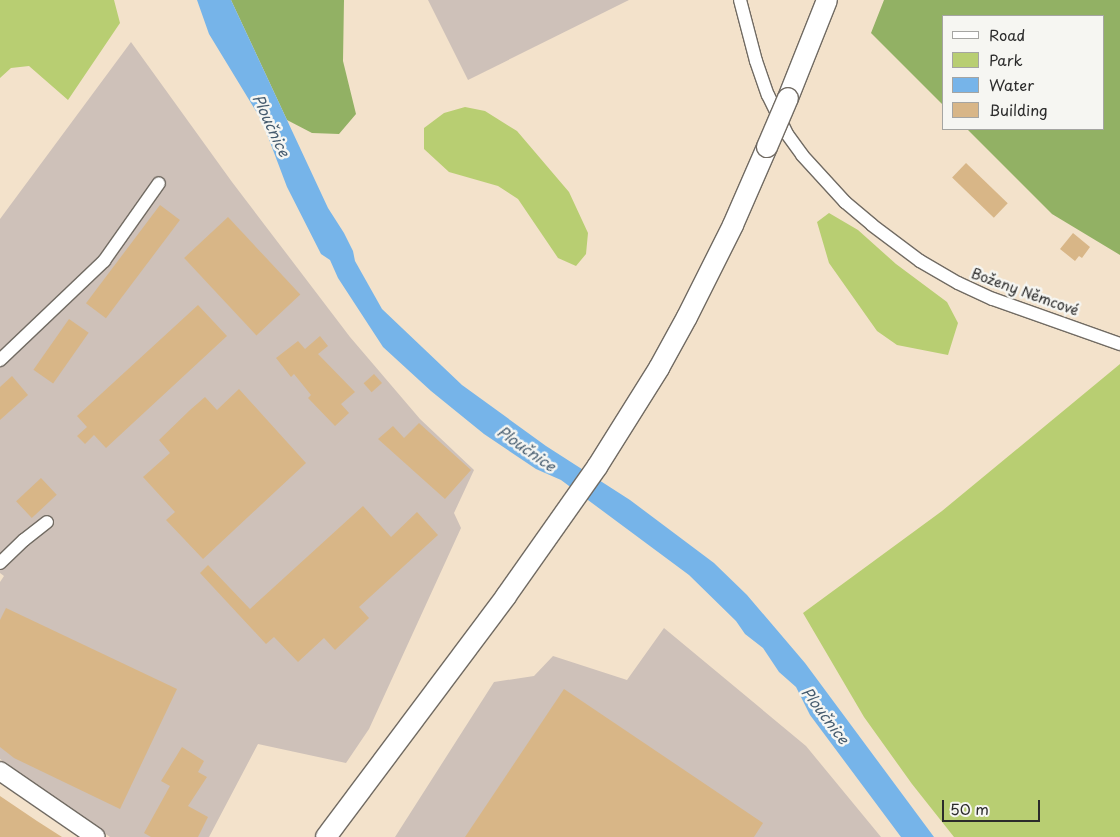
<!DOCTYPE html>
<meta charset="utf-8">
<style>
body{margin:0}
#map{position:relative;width:1120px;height:837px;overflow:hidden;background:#f3e2cb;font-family:"Playpen Sans",sans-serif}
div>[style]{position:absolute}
.industrial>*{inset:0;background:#cec1b9}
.green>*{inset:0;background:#b8ce72}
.forest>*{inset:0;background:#92b164}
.water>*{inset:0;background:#76b4e9}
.building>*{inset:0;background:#d8b687;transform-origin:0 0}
.roads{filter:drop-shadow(1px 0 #716b63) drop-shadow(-1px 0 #716b63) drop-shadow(0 1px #716b63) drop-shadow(0 -1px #716b63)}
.street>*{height:12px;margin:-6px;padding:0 6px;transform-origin:6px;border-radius:6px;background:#fff}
.secondary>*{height:18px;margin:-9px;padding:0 9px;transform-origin:9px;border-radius:9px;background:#fff}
.primary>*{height:20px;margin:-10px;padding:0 10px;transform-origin:10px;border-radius:10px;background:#fff}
.bridges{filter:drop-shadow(1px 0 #716b63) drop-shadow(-1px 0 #716b63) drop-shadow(0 1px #716b63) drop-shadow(0 -1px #716b63)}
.primary-bridge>*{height:20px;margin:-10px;padding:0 10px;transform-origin:10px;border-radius:10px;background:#fff}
span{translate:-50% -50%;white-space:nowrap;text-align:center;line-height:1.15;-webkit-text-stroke:5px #f6f6f2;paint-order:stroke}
.street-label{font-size:14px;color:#2b2b2b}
.water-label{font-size:15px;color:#455b6e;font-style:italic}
.legend{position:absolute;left:942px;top:15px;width:162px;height:115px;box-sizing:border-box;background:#f6f6f2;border:1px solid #a5a5a2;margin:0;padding:6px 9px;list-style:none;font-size:15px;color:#2b2b2b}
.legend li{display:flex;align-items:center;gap:10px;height:25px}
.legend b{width:25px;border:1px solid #a5a5a2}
.scale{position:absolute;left:942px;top:800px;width:98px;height:22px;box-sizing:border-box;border:2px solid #2b2b2b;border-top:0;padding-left:6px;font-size:15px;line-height:18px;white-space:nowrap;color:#2b2b2b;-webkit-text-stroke:4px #f6f6f2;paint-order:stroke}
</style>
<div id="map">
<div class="industrial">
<i style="clip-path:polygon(428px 0,629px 0,468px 80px)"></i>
<i style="clip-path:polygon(131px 42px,232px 182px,350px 337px,420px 419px,474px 470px,454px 513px,461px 528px,369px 729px,346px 763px,258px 744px,209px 837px,110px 837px,0 759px,0 582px,4px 576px,0 573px,0 219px)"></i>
<i style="clip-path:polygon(664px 628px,806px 746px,881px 837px,395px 837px,494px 682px,534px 676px,553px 656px,627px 680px)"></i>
</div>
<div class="green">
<i style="clip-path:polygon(0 0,114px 0,120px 23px,68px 100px,29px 66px,11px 68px,0 78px)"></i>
<i style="clip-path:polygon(465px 107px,485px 111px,517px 131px,569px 192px,588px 233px,586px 254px,576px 266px,558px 258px,518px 199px,498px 186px,449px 172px,424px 149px,424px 128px,444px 113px)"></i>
<i style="clip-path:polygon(829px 213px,858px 230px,896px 264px,947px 302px,958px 323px,948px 355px,897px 345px,877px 331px,829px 263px,817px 222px)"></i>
<i style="clip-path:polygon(1120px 364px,1120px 837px,954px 837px,912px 784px,864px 717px,803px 613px,942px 511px)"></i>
</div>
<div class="forest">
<i style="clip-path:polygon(231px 0,344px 0,343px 61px,356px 114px,339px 134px,312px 133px,287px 120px)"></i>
<i style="clip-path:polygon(884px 0,1120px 0,1120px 255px,1052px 214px,967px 129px,1104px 129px,1104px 16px,944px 16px,944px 106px,871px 33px)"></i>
</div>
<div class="water">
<i style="clip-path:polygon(197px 0,231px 0,328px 208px,344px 233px,353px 251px,355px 261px,382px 309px,462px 385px,546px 446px,630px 500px,714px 563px,747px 595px,805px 663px,934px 837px,901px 837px,810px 715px,796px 687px,779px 672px,763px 648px,745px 634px,736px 621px,689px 575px,561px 480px,536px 469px,484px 434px,431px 391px,383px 347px,338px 278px,330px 260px,321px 254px,287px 187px,262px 121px,209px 34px)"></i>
</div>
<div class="building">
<i style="left:966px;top:163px;width:58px;height:20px;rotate:44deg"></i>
<i style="left:160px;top:205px;width:25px;height:123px;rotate:37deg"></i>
<i style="left:228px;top:217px;width:106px;height:60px;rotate:47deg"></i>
<i style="clip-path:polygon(1073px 233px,1090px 247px,1082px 258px,1079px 256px,1075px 261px,1060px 249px)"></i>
<i style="clip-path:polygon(198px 305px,227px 336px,106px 448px,94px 435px,85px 444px,77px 436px,87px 427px,77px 416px)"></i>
<i style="left:69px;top:319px;width:24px;height:62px;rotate:35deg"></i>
<i style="clip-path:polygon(320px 336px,328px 346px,318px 354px,355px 392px,341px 404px,349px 413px,335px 426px,308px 398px,311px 395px,294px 374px,291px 377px,276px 358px,298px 341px,305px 349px)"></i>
<i style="left:374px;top:374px;width:12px;height:14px;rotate:48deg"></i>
<i style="clip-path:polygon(12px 376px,28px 395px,0 420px,0 387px)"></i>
<i style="clip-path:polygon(239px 389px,306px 463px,203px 559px,166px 520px,175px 512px,143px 477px,170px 453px,159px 440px,190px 410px,205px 397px,217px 410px)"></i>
<i style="clip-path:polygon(419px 423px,471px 470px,445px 499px,378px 439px,393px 426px,404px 438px)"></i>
<i style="left:41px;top:478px;width:23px;height:34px;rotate:47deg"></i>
<i style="clip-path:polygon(363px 506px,391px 537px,417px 512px,438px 535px,359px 607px,369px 618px,335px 650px,324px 638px,298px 662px,274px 637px,266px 644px,200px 573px,208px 565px,250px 609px)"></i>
<i style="clip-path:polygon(6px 608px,177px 689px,120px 809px,14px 758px,0 747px,0 620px)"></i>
<i style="clip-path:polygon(564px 689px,763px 823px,754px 837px,465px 837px)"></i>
<i style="clip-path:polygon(182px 747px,204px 761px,198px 772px,207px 777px,188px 806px,208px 817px,198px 837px,151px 837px,144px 833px,170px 786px,161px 781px)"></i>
<i style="clip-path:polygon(0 796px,37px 821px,62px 837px,0 837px)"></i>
</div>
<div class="roads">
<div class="street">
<i style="left:740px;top:0;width:63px;rotate:75.3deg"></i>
<i style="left:756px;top:61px;width:36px;rotate:71deg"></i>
<i style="left:768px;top:95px;width:43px;rotate:64deg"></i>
<i style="left:787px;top:134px;width:26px;rotate:54deg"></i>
<i style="left:802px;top:155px;width:64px;rotate:47.5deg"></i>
<i style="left:845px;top:202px;width:35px;rotate:40deg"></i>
<i style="left:872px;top:225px;width:60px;rotate:36.9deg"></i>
<i style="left:920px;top:261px;width:44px;rotate:30.1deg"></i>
<i style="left:958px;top:283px;width:38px;rotate:25deg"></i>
<i style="left:993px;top:299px;width:135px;rotate:19.5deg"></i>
<i style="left:0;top:360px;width:144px;rotate:-43.6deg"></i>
<i style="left:104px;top:261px;width:95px;rotate:-54.8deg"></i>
<i style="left:0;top:563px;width:33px;rotate:-44deg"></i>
<i style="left:24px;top:540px;width:29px;rotate:-38deg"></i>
</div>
<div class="secondary">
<i style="left:0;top:771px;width:116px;rotate:34.5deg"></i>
</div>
<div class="primary">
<i style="left:788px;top:98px;width:105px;rotate:-68.3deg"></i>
<i style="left:326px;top:837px;width:301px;rotate:-53.2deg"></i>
<i style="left:506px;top:596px;width:158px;rotate:-54.8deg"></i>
<i style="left:597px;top:467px;width:117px;rotate:-57.9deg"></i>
<i style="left:659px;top:368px;width:58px;rotate:-61.2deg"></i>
<i style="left:687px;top:317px;width:103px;rotate:-63.4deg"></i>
<i style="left:733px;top:225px;width:85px;rotate:-66.4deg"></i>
</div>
</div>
<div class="bridges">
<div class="primary-bridge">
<i style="left:767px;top:147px;width:53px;rotate:-66.8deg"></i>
</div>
</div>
<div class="street-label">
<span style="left:1025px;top:292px;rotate:20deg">Boženy Němcové</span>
</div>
<div class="water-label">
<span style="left:272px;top:125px;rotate:65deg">Ploučnice</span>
<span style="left:527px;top:448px;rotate:35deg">Ploučnice</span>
<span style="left:826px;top:715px;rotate:53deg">Ploučnice</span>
</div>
<ul class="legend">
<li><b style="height:6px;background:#fff"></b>Road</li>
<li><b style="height:14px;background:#b8ce72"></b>Park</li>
<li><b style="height:14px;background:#76b4e9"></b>Water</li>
<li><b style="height:14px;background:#d8b687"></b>Building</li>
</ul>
<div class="scale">50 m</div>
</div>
